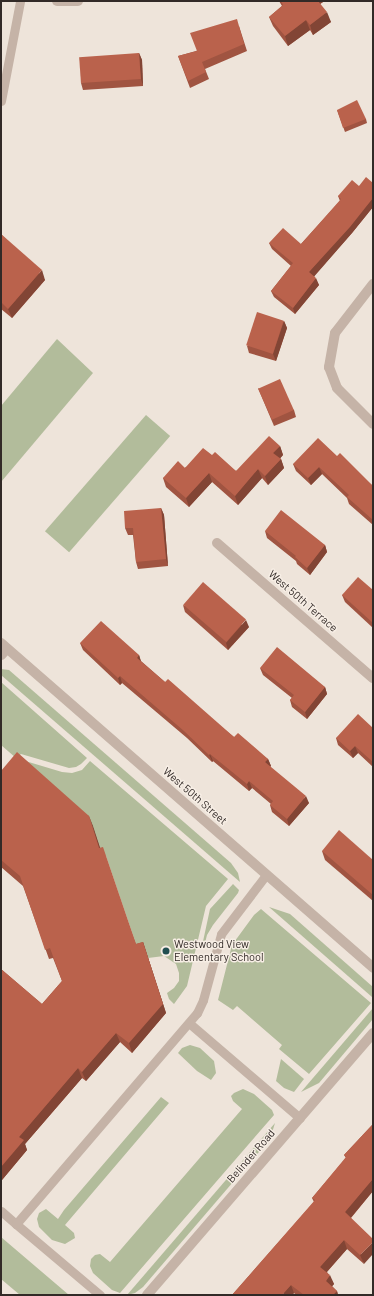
<!DOCTYPE html>
<style>
body{margin:0}
#map{position:relative;width:374px;height:1296px;overflow:hidden;background:#eee4da;font-family:Barlow,sans-serif}
div>[style]{position:absolute}
.green>*{inset:0;background:#b2bc9b;transform-origin:0 0}
.lane>*{height:9px;margin:-4.5px;padding:0 4.5px;transform-origin:4.5px;border-radius:4.5px;background:#c5b3a7}
.street>*{height:10px;margin:-5px;padding:0 5px;transform-origin:5px;border-radius:5px;background:#c5b3a7}
.wall>*{inset:0;background:#a05441}
.shaded-wall>*{inset:0;background:#824535;transform-origin:0 0}
.building>*{inset:0;background:#ba624c;transform-origin:0 0}
.dots>*{width:11px;height:11px;translate:-50% -50%;box-sizing:border-box;border:2px solid #f7eee5;border-radius:50%}
span{translate:-50% -50%;white-space:nowrap;text-align:center;line-height:1.15;-webkit-text-stroke:3px #f7eee5;paint-order:stroke}
.street-label{font-size:11px;color:#322a27}
.poi-label{font-size:11px;color:#322a27}
.left{translate:0 -50%;text-align:left}
.frame{position:absolute;inset:0;border:2px solid #322a27;pointer-events:none}
</style>
<div id="map">
<div class="green">
<i style="clip-path:polygon(57px 339px,93px 373px,1px 482px,1px 406px)"></i>
<i style="left:146px;top:415px;width:32px;height:154px;rotate:41deg"></i>
<i style="clip-path:polygon(1px 669px,9px 670px,231px 863px,238px 873px,240px 882px,1px 675px)"></i>
<i style="clip-path:polygon(1px 682px,87px 758px,81px 764px,76px 767px,69px 768px,21px 754px,16px 758px,1px 745px)"></i>
<i style="clip-path:polygon(22px 760px,62px 772px,72px 773px,82px 770px,90px 761px,228px 879px,206px 906px,187px 986px,174px 1004px,169px 999px,167px 993px,174px 988px,179px 981px,179px 973px,176px 964px,164px 956px,148px 958px,146px 952px,139px 953px,106px 856px)"></i>
<i style="clip-path:polygon(233px 884px,239px 890px,238px 893px,213px 925px,207px 935px,204px 947px,202px 946px,210px 909px)"></i>
<i style="clip-path:polygon(269px 907px,290px 914px,373px 987px,372px 997px)"></i>
<i style="clip-path:polygon(261px 909px,371px 1003px,309px 1074px,279px 1049px,282px 1045px,237px 1006px,233px 1010px,218px 1000px,232px 945px,254px 915px)"></i>
<i style="clip-path:polygon(373px 1008px,373px 1019px,319px 1083px,301px 1092px)"></i>
<i style="clip-path:polygon(190px 1045px,200px 1048px,214px 1061px,216px 1073px,211px 1080px,197px 1071px,178px 1053px,182px 1048px)"></i>
<i style="clip-path:polygon(281px 1059px,304px 1079px,294px 1092px,284px 1088px,276px 1081px)"></i>
<i style="clip-path:polygon(243px 1089px,254px 1094px,272px 1110px,274px 1115px,120px 1293px,112px 1290px,93px 1273px,90px 1266px,91px 1259px,95px 1255px,100px 1254px,110px 1262px,242px 1109px,233px 1101px,231px 1096px,234px 1093px)"></i>
<i style="clip-path:polygon(161px 1097px,169px 1103px,65px 1225px,74px 1233px,75px 1238px,65px 1244px,52px 1240px,39px 1227px,37px 1219px,39px 1213px,46px 1209px,58px 1219px,64px 1210px)"></i>
<i style="clip-path:polygon(275px 1123px,270px 1139px,143px 1287px,135px 1293px,127px 1295px)"></i>
<i style="clip-path:polygon(1px 1237px,8px 1243px,69px 1295px,20px 1295px,1px 1279px)"></i>
</div>
<div class="lane">
<i style="left:1px;top:101px;width:102px;rotate:-79.2deg"></i>
<i style="left:1px;top:655px;width:9px;rotate:-49deg"></i>
<i style="left:189px;top:1023px;width:146px;rotate:40.6deg"></i>
<i style="left:1px;top:1211px;width:20px;rotate:41deg"></i>
<i style="left:100px;top:1295px;width:110px;rotate:-139.8deg"></i>
<i style="left:16px;top:1224px;width:278px;rotate:-49.4deg"></i>
<i style="left:197px;top:1013px;width:14px;rotate:-65deg"></i>
<i style="left:203px;top:1000px;width:68px;rotate:-74.7deg"></i>
<i style="left:221px;top:934px;width:74px;rotate:-52.7deg"></i>
</div>
<div class="street">
<i style="left:57px;top:1px;width:21px"></i>
<i style="left:373px;top:284px;width:62px;rotate:127.8deg"></i>
<i style="left:335px;top:333px;width:35px;rotate:100deg"></i>
<i style="left:329px;top:367px;width:22px;rotate:69deg"></i>
<i style="left:337px;top:388px;width:51px;rotate:45deg"></i>
<i style="left:217px;top:543px;width:206px;rotate:40.9deg"></i>
<i style="left:1px;top:643px;width:494px;rotate:41.1deg"></i>
<i style="left:147px;top:1295px;width:346px;rotate:-49.2deg"></i>
</div>
<div class="wall">
<i style="clip-path:polygon(279px 1px,323px 1px,323px 2px,320px 4px,331px 22px,313px 35px,310px 30px,288px 46px,273px 26px,269px 17px,282px 6px)"></i>
<i style="clip-path:polygon(239px 26px,247px 51px,205px 69px,209px 79px,190px 88px,178px 56px,196px 51px)"></i>
<i style="clip-path:polygon(139px 53px,142px 60px,143px 86px,83px 90px,81px 83px)"></i>
<i style="clip-path:polygon(337px 110px,366px 119px,367px 123px,345px 132px)"></i>
<i style="clip-path:polygon(373px 183px,373px 207px,352px 233px,314px 276px,319px 285px,295px 314px,274px 297px,271px 291px,291px 266px,272px 249px,269px 243px,301px 244px,340px 201px,338px 196px,359px 186px)"></i>
<i style="clip-path:polygon(1px 234px,45px 280px,12px 318px,1px 309px)"></i>
<i style="clip-path:polygon(284px 321px,287px 328px,276px 361px,249px 353px,247px 346px)"></i>
<i style="clip-path:polygon(258px 388px,294px 410px,296px 417px,274px 426px)"></i>
<i style="clip-path:polygon(280px 446px,283px 455px,280px 458px,281px 459px,284px 468px,268px 485px,262px 478px,238px 505px,212px 482px,189px 507px,166px 487px,163px 478px,212px 455px,236px 471px)"></i>
<i style="clip-path:polygon(337px 456px,373px 486px,373px 525px,349px 504px,347px 498px,322px 474px,311px 485px,296px 471px,293px 464px)"></i>
<i style="clip-path:polygon(161px 508px,164px 515px,168px 566px,138px 569px,136px 562px,133px 535px,128px 535px,125px 528px)"></i>
<i style="clip-path:polygon(265px 531px,325px 545px,327px 552px,310px 575px,297px 564px,296px 561px,267px 538px)"></i>
<i style="clip-path:polygon(373px 590px,373px 628px,345px 602px,342px 595px)"></i>
<i style="clip-path:polygon(183px 605px,249px 627px,228px 650px,185px 612px)"></i>
<i style="clip-path:polygon(80px 643px,139px 655px,141px 661px,165px 682px,234px 737px,268px 759px,271px 766px,270px 767px,309px 803px,289px 826px,272px 812px,270px 805px,271px 804px,252px 788px,249px 791px,213px 761px,212px 762px,187px 738px,122px 683px,120px 685px,83px 650px)"></i>
<i style="clip-path:polygon(260px 668px,325px 687px,327px 694px,307px 719px,292px 707px,290px 700px,292px 698px,263px 675px)"></i>
<i style="clip-path:polygon(373px 728px,373px 767px,358px 753px,353px 758px,338px 745px,336px 738px)"></i>
<i style="clip-path:polygon(1px 771px,89px 816px,100px 848px,136px 944px,143px 942px,166px 1013px,132px 1053px,120px 1042px,86px 1081px,82px 1078px,25px 1144px,27px 1150px,2px 1180px,1px 1179px,1px 969px,42px 1004px,62px 981px,53px 958px,49px 959px,23px 886px,1px 867px)"></i>
<i style="clip-path:polygon(322px 851px,373px 860px,373px 901px,325px 860px)"></i>
<i style="clip-path:polygon(373px 1124px,373px 1191px,351px 1218px,364px 1264px,347px 1249px,327px 1272px,334px 1284px,332px 1286px,337px 1291px,338px 1295px,296px 1295px,294px 1293px,232px 1295px,314px 1202px,312px 1198px,346px 1158px,344px 1155px)"></i>
</div>
<div class="shaded-wall">
<i style="clip-path:polygon(316px 1px,323px 1px,323px 2px,317px 6px)"></i>
<i style="clip-path:polygon(327px 12px,331px 22px,313px 35px,310px 25px)"></i>
<i style="clip-path:polygon(306px 20px,310px 30px,288px 46px,285px 36px)"></i>
<i style="clip-path:polygon(139px 53px,142px 60px,143px 86px,141px 79px)"></i>
<i style="clip-path:polygon(373px 198px,373px 207px,352px 233px,312px 279px,309px 272px)"></i>
<i style="clip-path:polygon(42px 270px,45px 280px,12px 318px,8px 309px)"></i>
<i style="clip-path:polygon(316px 278px,319px 285px,295px 314px,293px 308px)"></i>
<i style="clip-path:polygon(284px 321px,287px 328px,276px 361px,273px 354px)"></i>
<i style="clip-path:polygon(280px 446px,283px 455px,277px 462px,273px 453px)"></i>
<i style="clip-path:polygon(281px 459px,284px 468px,268px 485px,265px 476px)"></i>
<i style="clip-path:polygon(319px 467px,322px 474px,311px 485px,308px 478px)"></i>
<i style="clip-path:polygon(258px 469px,262px 478px,238px 505px,235px 496px)"></i>
<i style="clip-path:polygon(209px 473px,212px 482px,189px 507px,186px 498px)"></i>
<i style="clip-path:polygon(161px 508px,164px 515px,168px 566px,166px 559px)"></i>
<i style="clip-path:polygon(325px 545px,327px 552px,310px 575px,307px 568px)"></i>
<i style="clip-path:polygon(246px 620px,249px 627px,228px 650px,226px 643px)"></i>
<i style="clip-path:polygon(139px 655px,141px 662px,137px 658px)"></i>
<i style="clip-path:polygon(120px 676px,122px 683px,120px 685px,118px 678px)"></i>
<i style="clip-path:polygon(325px 687px,327px 694px,307px 719px,305px 712px)"></i>
<i style="clip-path:polygon(355px 746px,358px 753px,353px 758px,350px 751px)"></i>
<i style="left:210px;top:754px;width:8px;height:1px;rotate:67deg"></i>
<i style="clip-path:polygon(268px 759px,271px 766px,267px 769px,265px 762px)"></i>
<i style="clip-path:polygon(249px 781px,252px 788px,249px 791px,247px 784px)"></i>
<i style="clip-path:polygon(306px 796px,309px 803px,289px 826px,287px 819px)"></i>
<i style="clip-path:polygon(89px 816px,93px 826px,103px 857px,99px 848px)"></i>
<i style="clip-path:polygon(143px 942px,166px 1013px,132px 1053px,129px 1043px)"></i>
<i style="clip-path:polygon(116px 1033px,120px 1042px,86px 1081px,82px 1072px)"></i>
<i style="clip-path:polygon(78px 1068px,82px 1078px,25px 1144px,27px 1150px,2px 1180px,1px 1167px,19px 1137px)"></i>
<i style="clip-path:polygon(372px 1180px,373px 1184px,373px 1191px,348px 1221px,345px 1212px)"></i>
<i style="clip-path:polygon(344px 1240px,347px 1249px,324px 1275px,320px 1267px)"></i>
<i style="clip-path:polygon(373px 1242px,373px 1254px,364px 1264px,360px 1255px)"></i>
<i style="clip-path:polygon(330px 1275px,334px 1284px,329px 1290px,326px 1281px)"></i>
<i style="clip-path:polygon(291px 1285px,294px 1293px,293px 1295px,282px 1295px)"></i>
<i style="clip-path:polygon(337px 1291px,338px 1295px,333px 1295px)"></i>
</div>
<div class="building">
<i style="clip-path:polygon(281px 1px,318px 1px,327px 12px,310px 25px,306px 20px,285px 36px,269px 17px,283px 5px)"></i>
<i style="clip-path:polygon(237px 19px,244px 44px,202px 62px,206px 72px,188px 81px,178px 56px,197px 51px,190px 33px)"></i>
<i style="left:139px;top:53px;width:26px;height:60px;rotate:86deg"></i>
<i style="clip-path:polygon(357px 100px,366px 119px,343px 128px,337px 110px)"></i>
<i style="clip-path:polygon(366px 177px,373px 183px,373px 198px,350px 227px,309px 272px,316px 278px,293px 308px,271px 291px,293px 263px,269px 243px,283px 228px,301px 244px,341px 199px,338px 196px,352px 180px,359px 186px)"></i>
<i style="clip-path:polygon(1px 234px,42px 270px,8px 309px,1px 302px)"></i>
<i style="left:257px;top:312px;width:28px;height:35px;rotate:18deg"></i>
<i style="left:280px;top:379px;width:34px;height:24px;rotate:66deg"></i>
<i style="clip-path:polygon(269px 436px,280px 446px,273px 453px,281px 459px,265px 476px,258px 469px,235px 496px,209px 473px,186px 498px,163px 478px,178px 461px,185px 468px,203px 448px,212px 455px,215px 452px,236px 471px)"></i>
<i style="clip-path:polygon(318px 438px,337px 456px,340px 453px,373px 486px,373px 520px,347px 497px,349px 495px,319px 467px,308px 478px,293px 464px)"></i>
<i style="clip-path:polygon(161px 508px,166px 559px,136px 562px,133px 528px,125px 528px,124px 511px)"></i>
<i style="clip-path:polygon(281px 510px,325px 545px,307px 568px,295px 557px,296px 556px,265px 531px)"></i>
<i style="clip-path:polygon(358px 577px,373px 590px,373px 623px,342px 595px)"></i>
<i style="left:203px;top:582px;width:57px;height:30px;rotate:41deg"></i>
<i style="clip-path:polygon(101px 621px,139px 655px,137px 658px,165px 682px,168px 679px,234px 737px,238px 733px,268px 759px,265px 762px,306px 796px,287px 819px,270px 805px,273px 801px,249px 781px,247px 784px,210px 754px,209px 755px,184px 731px,120px 676px,118px 678px,80px 643px)"></i>
<i style="clip-path:polygon(277px 647px,325px 687px,305px 712px,290px 700px,294px 695px,260px 668px)"></i>
<i style="clip-path:polygon(358px 714px,373px 728px,373px 762px,355px 746px,350px 751px,336px 738px)"></i>
<i style="clip-path:polygon(17px 752px,89px 816px,99px 848px,103px 847px,136px 944px,143px 942px,163px 1004px,129px 1043px,116px 1033px,82px 1072px,78px 1068px,19px 1137px,24px 1140px,1px 1167px,1px 969px,42px 1004px,62px 981px,50px 948px,45px 950px,20px 876px,1px 860px,1px 771px)"></i>
<i style="clip-path:polygon(339px 830px,373px 860px,373px 895px,322px 851px)"></i>
<i style="clip-path:polygon(373px 1124px,373px 1181px,372px 1180px,345px 1212px,373px 1239px,373px 1242px,360px 1255px,344px 1240px,320px 1267px,330px 1275px,326px 1281px,337px 1291px,333px 1295px,304px 1295px,291px 1285px,282px 1295px,232px 1295px,315px 1200px,312px 1198px,346px 1157px,344px 1155px)"></i>
</div>
<div class="dots">
<i style="left:166px;top:951px;background:#214f50"></i>
</div>
<div class="street-label">
<span style="left:303px;top:601px;rotate:41deg">West 50th Terrace</span>
<span style="left:195px;top:796px;rotate:41deg">West 50th Street</span>
<span style="left:251px;top:1156px;rotate:-49deg">Belinder Road</span>
</div>
<div class="poi-label">
<span class="left" style="left:174px;top:951px">Westwood View<br>Elementary School</span>
</div>
<div class="frame"></div>
</div>
